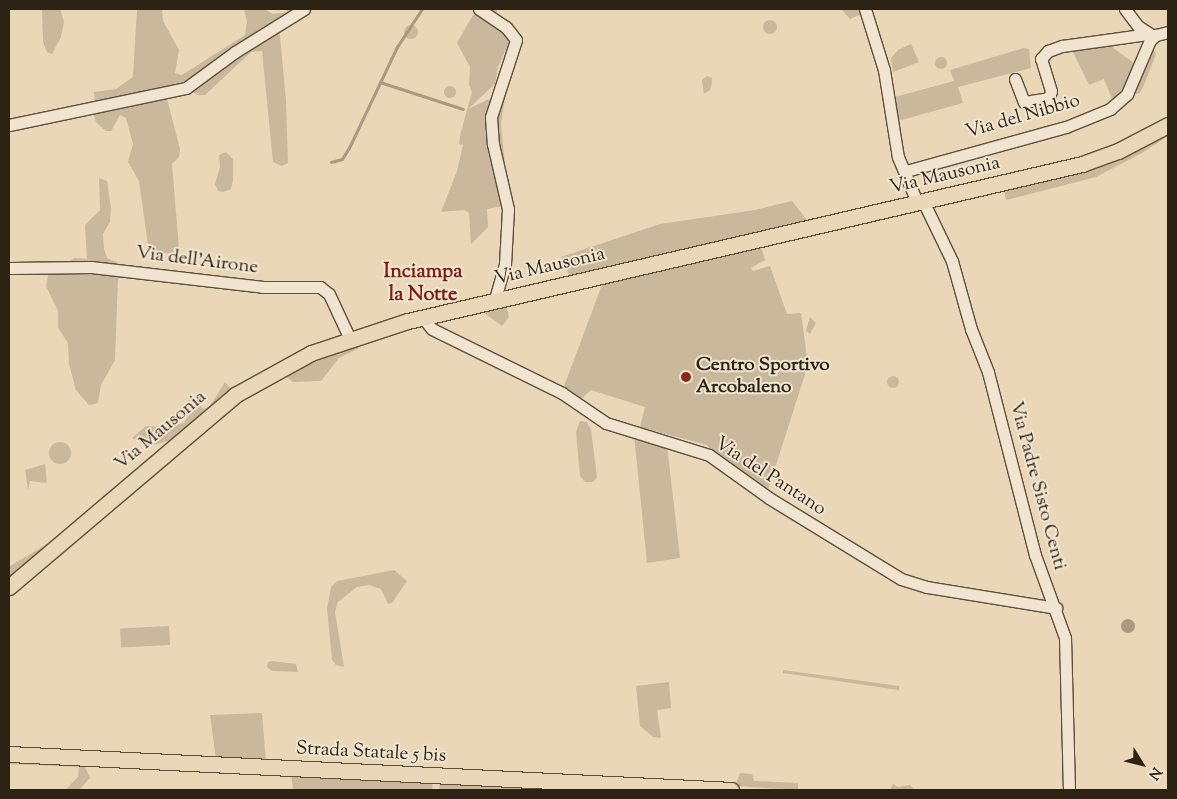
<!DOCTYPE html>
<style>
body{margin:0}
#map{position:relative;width:1177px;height:799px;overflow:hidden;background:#e9d7b8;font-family:"Sorts Mill Goudy",serif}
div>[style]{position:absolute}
.green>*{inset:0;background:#c9b89c;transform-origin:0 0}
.round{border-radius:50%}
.water>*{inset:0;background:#a99a80}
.stream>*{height:2.5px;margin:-1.25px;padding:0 1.25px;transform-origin:1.25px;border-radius:1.25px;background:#a99a80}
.roads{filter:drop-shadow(1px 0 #5c503d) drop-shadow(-1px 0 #5c503d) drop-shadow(0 1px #5c503d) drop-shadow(0 -1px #5c503d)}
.minor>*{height:11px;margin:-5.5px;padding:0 5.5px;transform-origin:5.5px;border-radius:5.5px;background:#f1e5d1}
.major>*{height:15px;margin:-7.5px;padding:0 7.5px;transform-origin:7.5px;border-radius:7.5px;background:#e9d7b8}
.dots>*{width:14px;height:14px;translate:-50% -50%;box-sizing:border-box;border:2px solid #f1e5d1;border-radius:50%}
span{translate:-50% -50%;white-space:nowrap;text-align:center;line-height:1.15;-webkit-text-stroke:4px #f1e5d1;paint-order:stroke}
.street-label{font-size:19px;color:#2d2314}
.poi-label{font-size:19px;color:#2d2314;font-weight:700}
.left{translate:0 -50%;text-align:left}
.neighbourhood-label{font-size:20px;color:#7a1f14;font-weight:700}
.frame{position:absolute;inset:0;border:10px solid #2d2314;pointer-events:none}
.north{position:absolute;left:1117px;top:739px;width:50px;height:50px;-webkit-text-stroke:4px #f1e5d1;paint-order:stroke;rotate:126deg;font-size:14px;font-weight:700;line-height:20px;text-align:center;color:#2d2314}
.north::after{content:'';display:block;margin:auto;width:18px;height:22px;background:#2d2314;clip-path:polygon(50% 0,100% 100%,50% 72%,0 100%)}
</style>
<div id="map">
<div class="green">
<i style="clip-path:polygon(42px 9px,60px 9px,64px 22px,61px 37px,52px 54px,47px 52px,43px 42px)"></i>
<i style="clip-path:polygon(137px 9px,162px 9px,163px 21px,179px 50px,175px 73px,182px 75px,245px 35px,247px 22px,244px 9px,264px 9px,273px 14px,287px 12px,287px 9px,301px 9px,206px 75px,175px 84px,168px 92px,95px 106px,94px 92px,116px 89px,133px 77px)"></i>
<i style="clip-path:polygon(480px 9px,497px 10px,496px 21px,510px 40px,498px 67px,495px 84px,468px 109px,487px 100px,505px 97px,501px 124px,509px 205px,487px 209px,488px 227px,471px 244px,469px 213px,465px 210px,441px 212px,457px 171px,463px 145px,459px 144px,461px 132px,472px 92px,469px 85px,470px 67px,457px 43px,473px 15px)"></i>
<i style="clip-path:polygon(841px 9px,868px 9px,869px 11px,850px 19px)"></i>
<i class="round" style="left:763px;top:20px;width:14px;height:14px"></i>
<i class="round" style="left:404px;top:25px;width:14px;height:14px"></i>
<i style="clip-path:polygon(279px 26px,286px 100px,288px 163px,282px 166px,273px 162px,262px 51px,251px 52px,205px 95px,198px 95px,187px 89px)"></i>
<i style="clip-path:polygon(1118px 40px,1113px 48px,1138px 66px,1131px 83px,1114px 104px,1104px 79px,1089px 85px,1071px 48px)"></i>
<i style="clip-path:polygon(911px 44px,919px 62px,893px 72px,891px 58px,898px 50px)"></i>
<i style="clip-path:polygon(1152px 47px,1156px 54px,1146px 80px,1140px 93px,1133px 95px)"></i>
<i style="clip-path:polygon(1024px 48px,1029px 49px,1031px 68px,958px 87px,963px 103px,894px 122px,891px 98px,954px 81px,950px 70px)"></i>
<i class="round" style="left:935px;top:57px;width:12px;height:12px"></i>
<i style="clip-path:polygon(707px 76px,712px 78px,712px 83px,710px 90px,704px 94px,702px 80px)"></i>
<i class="round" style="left:444px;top:86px;width:12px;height:12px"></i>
<i style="clip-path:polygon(166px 95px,180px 149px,179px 157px,172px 164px,179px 249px,177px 252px,152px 255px,149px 252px,139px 181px,128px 162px,133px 144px,126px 118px,120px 115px,111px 131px,106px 131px,96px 122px,92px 109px)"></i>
<i style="clip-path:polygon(1168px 132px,1168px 136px,1142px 153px,1096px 177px,1006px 200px,1004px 189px)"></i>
<i style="clip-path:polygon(226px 152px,233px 159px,233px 181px,231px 189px,223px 192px,218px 191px,215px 184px,220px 167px,219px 155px)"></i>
<i style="clip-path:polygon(99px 178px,107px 181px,111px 208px,110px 222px,103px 234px,104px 249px,107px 258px,118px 263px,118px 267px,65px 264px,74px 258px,87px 259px,85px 225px,100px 210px)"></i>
<i style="clip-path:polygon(792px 201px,807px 220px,570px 277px,561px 257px,660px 224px,755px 210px)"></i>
<i style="clip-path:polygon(761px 247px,765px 260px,751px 268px,753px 271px,770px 266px,787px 314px,801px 313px,808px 365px,767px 493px,713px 454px,707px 445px,640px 427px,645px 407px,591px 390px,580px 400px,563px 389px,603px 282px)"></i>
<i style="clip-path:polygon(50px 267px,145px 278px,118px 278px,115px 360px,101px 385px,98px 403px,89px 405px,76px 390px,69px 364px,68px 343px,58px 328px,58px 311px,46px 286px)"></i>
<i style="clip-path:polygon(505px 303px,509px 317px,502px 326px,479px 309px)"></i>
<i style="clip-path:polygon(810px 317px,816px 323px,810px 334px,806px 331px)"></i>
<i style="clip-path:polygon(360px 340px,358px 349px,339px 358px,321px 381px,293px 382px,281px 372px)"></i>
<i class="round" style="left:887px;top:376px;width:12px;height:12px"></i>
<i style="clip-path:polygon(225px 382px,231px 389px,178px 438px,150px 446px,132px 438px,146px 426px,166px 427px,184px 423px,191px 412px,188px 400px,192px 399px,204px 409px,210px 406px)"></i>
<i style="clip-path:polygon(580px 421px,587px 422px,591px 430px,597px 477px,593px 482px,585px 482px,580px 476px,576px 432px)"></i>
<i style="clip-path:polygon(634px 435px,649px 440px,651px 445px,667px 445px,680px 558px,647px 563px)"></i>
<i class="round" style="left:49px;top:442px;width:22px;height:22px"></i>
<i style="clip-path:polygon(45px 464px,47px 483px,30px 481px,28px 490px,25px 470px)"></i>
<i style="clip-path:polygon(54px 540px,9px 581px,10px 566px)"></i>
<i style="clip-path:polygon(394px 570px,407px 581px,392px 603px,388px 604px,381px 589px,369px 585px,357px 587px,338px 602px,335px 612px,344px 667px,336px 665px,332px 660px,327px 608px,331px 587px,337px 581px)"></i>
<i style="left:169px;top:626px;width:19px;height:49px;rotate:87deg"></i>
<i style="clip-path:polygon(272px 661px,296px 664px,298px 672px,272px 671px,267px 667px,268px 662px)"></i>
<i style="clip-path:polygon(783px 670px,899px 686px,899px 690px,783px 673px)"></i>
<i style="clip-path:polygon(669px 682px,671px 708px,657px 710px,661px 738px,653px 737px,640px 726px,636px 686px)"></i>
<i style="clip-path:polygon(262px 713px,266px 763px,216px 759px,210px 715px)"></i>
<i style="clip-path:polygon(9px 758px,83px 762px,90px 778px,79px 790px,65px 790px,78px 777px,79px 767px,9px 764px)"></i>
<i style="clip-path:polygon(291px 773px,433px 779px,432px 790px,293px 790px)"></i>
<i style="clip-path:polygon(740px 773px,752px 774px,754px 781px,798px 783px,798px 790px,735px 786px)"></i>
<i style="clip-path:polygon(440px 781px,581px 787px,581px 790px,439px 790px)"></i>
<i style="clip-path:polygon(893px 784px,898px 787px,910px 785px,915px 790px,928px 790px,890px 790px)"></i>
</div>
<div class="water">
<i class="round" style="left:1121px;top:619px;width:14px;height:14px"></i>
</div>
<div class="stream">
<i style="left:380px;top:82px;width:87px;rotate:18deg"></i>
<i style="left:331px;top:162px;width:11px;rotate:-15deg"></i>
<i style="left:342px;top:159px;width:13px;rotate:-58deg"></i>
<i style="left:349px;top:148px;width:112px;rotate:-64.6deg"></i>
<i style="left:397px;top:47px;width:45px;rotate:-56.7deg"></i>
</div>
<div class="roads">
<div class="minor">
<i style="left:479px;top:9px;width:32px;rotate:34deg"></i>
<i style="left:506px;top:27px;width:16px;rotate:52deg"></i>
<i style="left:516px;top:40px;width:81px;rotate:108deg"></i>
<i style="left:491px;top:117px;width:27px;rotate:86deg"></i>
<i style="left:493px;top:144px;width:67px;rotate:77deg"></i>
<i style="left:508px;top:209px;width:55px;rotate:93.1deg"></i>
<i style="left:505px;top:264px;width:37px;rotate:106deg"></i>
<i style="left:865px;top:9px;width:64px;rotate:72.7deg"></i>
<i style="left:884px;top:70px;width:88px;rotate:80.9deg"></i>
<i style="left:898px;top:157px;width:49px;rotate:67.1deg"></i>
<i style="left:1125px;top:9px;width:21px;rotate:53deg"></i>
<i style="left:1138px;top:26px;width:17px;rotate:33deg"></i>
<i style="left:1015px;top:79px;width:25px;rotate:69deg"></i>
<i style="left:1024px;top:102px;width:25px;rotate:-9deg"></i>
<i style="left:1049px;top:98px;width:7px;rotate:-74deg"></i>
<i style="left:1051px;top:91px;width:34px;rotate:-107deg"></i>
<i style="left:1041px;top:59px;width:11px;rotate:-49deg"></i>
<i style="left:1048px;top:51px;width:15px;rotate:-20deg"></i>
<i style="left:1062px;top:46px;width:88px;rotate:-7.9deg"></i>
<i style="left:9px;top:125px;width:181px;rotate:-11.8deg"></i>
<i style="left:186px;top:88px;width:61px;rotate:-36.3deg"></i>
<i style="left:235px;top:52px;width:81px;rotate:-31.9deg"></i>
<i style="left:906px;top:171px;width:166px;rotate:-15.4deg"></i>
<i style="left:1066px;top:127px;width:48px;rotate:-22.2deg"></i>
<i style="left:1110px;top:109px;width:23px;rotate:-41deg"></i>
<i style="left:1127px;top:94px;width:59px;rotate:-66.9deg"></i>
<i style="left:1150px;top:40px;width:8px;rotate:-40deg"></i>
<i style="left:1156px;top:35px;width:12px;rotate:-14deg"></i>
<i style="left:923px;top:201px;width:67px;rotate:64.2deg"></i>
<i style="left:952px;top:261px;width:71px;rotate:74.4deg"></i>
<i style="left:971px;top:329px;width:46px;rotate:68.4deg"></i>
<i style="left:988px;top:372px;width:189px;rotate:75.6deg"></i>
<i style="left:1035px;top:555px;width:88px;rotate:70.1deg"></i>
<i style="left:1065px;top:638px;width:152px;rotate:88.5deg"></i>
<i style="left:9px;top:268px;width:82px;rotate:-0.7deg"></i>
<i style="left:91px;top:267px;width:173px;rotate:6.6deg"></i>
<i style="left:263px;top:287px;width:57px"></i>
<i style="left:320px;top:287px;width:11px;rotate:38deg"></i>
<i style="left:329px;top:294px;width:50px;rotate:65deg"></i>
<i style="left:423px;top:318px;width:14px;rotate:51deg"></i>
<i style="left:432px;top:329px;width:145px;rotate:26.2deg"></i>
<i style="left:562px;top:393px;width:53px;rotate:34.3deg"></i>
<i style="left:606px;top:423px;width:108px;rotate:17.3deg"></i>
<i style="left:709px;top:455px;width:74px;rotate:35.6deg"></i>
<i style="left:769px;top:498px;width:155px;rotate:31.5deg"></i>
<i style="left:901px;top:579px;width:27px;rotate:17deg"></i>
<i style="left:927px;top:587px;width:131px;rotate:9.2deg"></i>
</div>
<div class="major">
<i style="left:9px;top:587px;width:297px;rotate:-40.3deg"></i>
<i style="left:235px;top:395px;width:87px;rotate:-28.9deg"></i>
<i style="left:311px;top:353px;width:102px;rotate:-18.3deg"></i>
<i style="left:408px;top:321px;width:692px;rotate:-13.11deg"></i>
<i style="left:1082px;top:164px;width:38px;rotate:-20deg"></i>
<i style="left:1118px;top:151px;width:56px;rotate:-27.5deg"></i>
<i style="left:9px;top:754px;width:723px;rotate:2.85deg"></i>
</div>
</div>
<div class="dots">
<i style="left:686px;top:377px;background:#8f2418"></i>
</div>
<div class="street-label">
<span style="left:1023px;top:117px;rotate:-16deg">Via del Nibbio</span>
<span style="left:945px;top:176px;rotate:-13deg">Via Mausonia</span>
<span style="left:197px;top:261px;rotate:7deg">Via dell'Airone</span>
<span style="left:550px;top:267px;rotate:-13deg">Via Mausonia</span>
<span style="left:161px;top:431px;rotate:-40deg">Via Mausonia</span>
<span style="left:770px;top:477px;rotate:33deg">Via del Pantano</span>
<span style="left:1037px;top:486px;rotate:75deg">Via Padre Sisto Centi</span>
<span style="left:371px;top:753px;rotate:3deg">Strada Statale 5 bis</span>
</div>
<div class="poi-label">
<span class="left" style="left:696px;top:377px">Centro Sportivo<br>Arcobaleno</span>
</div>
<div class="neighbourhood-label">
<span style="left:423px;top:284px">Inciampa<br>la Notte</span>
</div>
<div class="frame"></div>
<div class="north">N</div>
</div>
